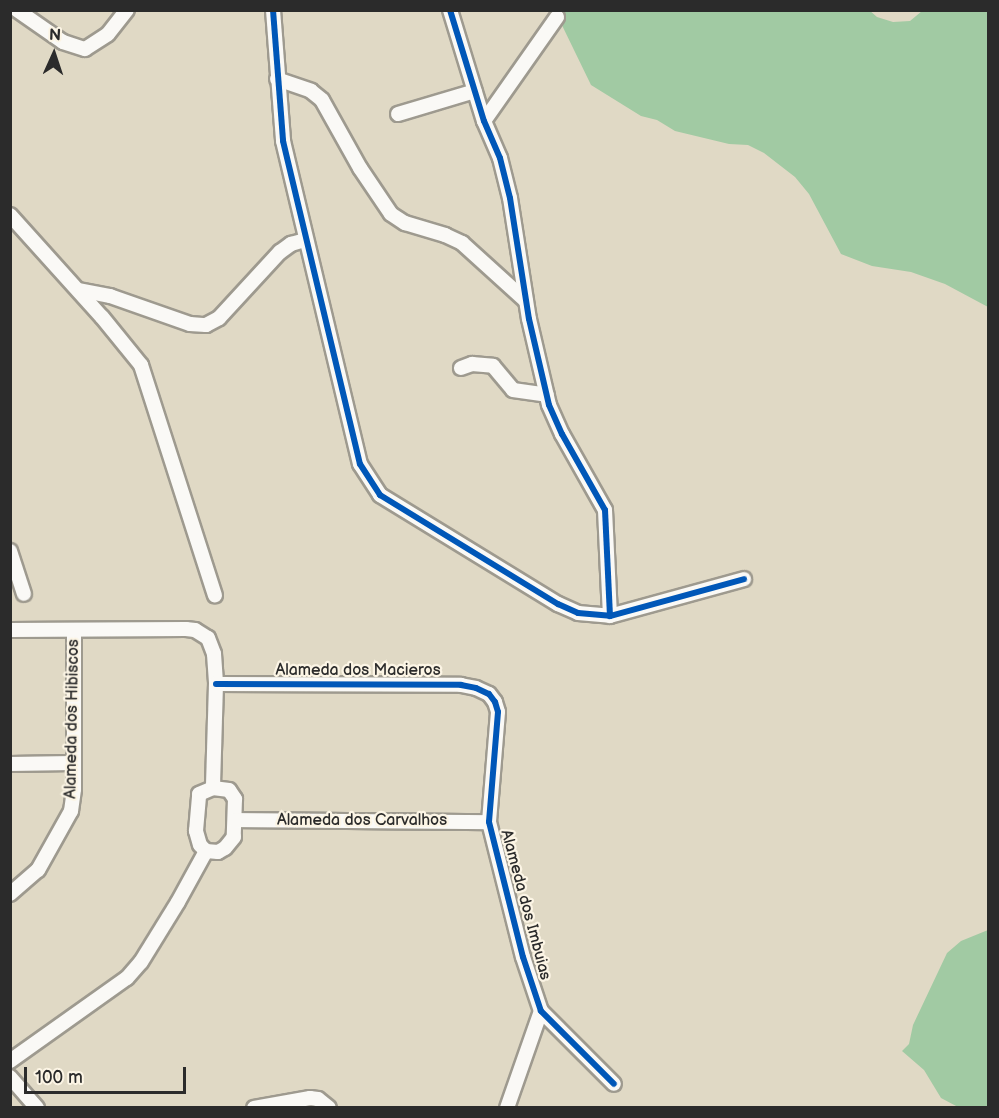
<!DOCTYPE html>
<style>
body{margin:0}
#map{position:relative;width:999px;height:1118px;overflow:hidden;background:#e0d9c5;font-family:"Balsamiq Sans",sans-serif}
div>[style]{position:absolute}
.forest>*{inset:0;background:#a1caa3}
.roads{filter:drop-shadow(2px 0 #9e9a8f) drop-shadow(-2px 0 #9e9a8f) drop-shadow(0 2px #9e9a8f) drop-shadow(0 -2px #9e9a8f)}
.minor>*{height:14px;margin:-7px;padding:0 7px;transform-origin:7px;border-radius:7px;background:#faf9f6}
.cycleway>*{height:6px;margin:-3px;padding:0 3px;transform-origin:3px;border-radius:3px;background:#0057b8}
span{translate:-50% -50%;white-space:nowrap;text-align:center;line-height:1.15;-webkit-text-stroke:4.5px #fcf5e5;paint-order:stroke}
.street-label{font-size:16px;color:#2b2b2b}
.frame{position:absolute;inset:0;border:12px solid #2b2b2b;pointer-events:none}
.north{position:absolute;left:24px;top:24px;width:60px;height:60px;-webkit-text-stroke:4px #fcf5e5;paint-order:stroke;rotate:3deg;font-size:16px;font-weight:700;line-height:24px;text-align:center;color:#2b2b2b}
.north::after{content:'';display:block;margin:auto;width:21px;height:27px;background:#2b2b2b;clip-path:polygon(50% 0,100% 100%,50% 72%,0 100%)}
.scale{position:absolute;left:24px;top:1067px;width:162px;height:27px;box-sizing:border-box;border:3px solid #2b2b2b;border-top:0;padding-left:8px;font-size:18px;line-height:21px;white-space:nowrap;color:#2b2b2b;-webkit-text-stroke:4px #fcf5e5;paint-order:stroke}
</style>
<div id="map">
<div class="forest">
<i style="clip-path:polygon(869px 10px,877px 17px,893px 22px,910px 21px,922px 11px,988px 11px,988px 307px,945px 284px,911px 272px,872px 266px,841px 254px,809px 194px,795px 177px,764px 153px,748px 145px,729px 144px,675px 131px,657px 120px,641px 116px,591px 85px,557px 15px,551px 11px)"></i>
<i style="clip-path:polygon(988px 930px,988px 1107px,958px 1107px,941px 1098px,924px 1070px,902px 1051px,909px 1044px,913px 1025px,947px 953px,961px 941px)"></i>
</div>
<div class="roads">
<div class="minor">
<i style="left:17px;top:10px;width:56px;rotate:34.8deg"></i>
<i style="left:63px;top:42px;width:23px;rotate:18deg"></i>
<i style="left:85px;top:49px;width:27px;rotate:-33deg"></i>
<i style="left:108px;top:34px;width:31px;rotate:-52deg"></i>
<i style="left:273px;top:10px;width:131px;rotate:85.6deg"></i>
<i style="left:283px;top:141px;width:332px;rotate:76.6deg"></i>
<i style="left:360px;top:464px;width:37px;rotate:57deg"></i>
<i style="left:380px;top:495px;width:209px;rotate:31.5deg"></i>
<i style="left:558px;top:604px;width:22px;rotate:24deg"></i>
<i style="left:578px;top:613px;width:32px;rotate:5deg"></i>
<i style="left:610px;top:616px;width:139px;rotate:-15.4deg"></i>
<i style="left:450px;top:10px;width:116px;rotate:73deg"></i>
<i style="left:484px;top:121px;width:40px;rotate:66.6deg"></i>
<i style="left:500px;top:158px;width:41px;rotate:76deg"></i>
<i style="left:510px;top:198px;width:122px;rotate:81.1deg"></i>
<i style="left:529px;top:319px;width:88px;rotate:76.9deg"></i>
<i style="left:549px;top:405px;width:32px;rotate:66deg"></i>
<i style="left:562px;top:434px;width:87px;rotate:60.5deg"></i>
<i style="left:605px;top:510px;width:106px;rotate:87.3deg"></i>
<i style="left:277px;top:79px;width:36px;rotate:19deg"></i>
<i style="left:311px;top:91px;width:14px;rotate:39deg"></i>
<i style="left:322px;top:100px;width:78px;rotate:60.8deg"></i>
<i style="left:360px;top:168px;width:55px;rotate:56deg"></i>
<i style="left:391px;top:214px;width:17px;rotate:33deg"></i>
<i style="left:405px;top:223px;width:42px;rotate:16.7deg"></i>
<i style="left:445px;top:235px;width:19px;rotate:25deg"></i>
<i style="left:462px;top:243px;width:86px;rotate:42.2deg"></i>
<i style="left:398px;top:114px;width:80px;rotate:-16.6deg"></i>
<i style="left:484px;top:121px;width:127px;rotate:-54.9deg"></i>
<i style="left:10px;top:215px;width:137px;rotate:48deg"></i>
<i style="left:102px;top:317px;width:62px;rotate:50.9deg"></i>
<i style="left:141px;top:365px;width:242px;rotate:72.2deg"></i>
<i style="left:79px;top:290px;width:32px;rotate:11deg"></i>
<i style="left:110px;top:296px;width:85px;rotate:19.3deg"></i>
<i style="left:190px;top:324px;width:16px;rotate:4deg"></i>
<i style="left:206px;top:325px;width:15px;rotate:-28deg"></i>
<i style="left:219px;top:318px;width:90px;rotate:-47.3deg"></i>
<i style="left:280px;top:252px;width:14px;rotate:-36deg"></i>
<i style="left:291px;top:244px;width:15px;rotate:-16deg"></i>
<i style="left:461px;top:368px;width:12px;rotate:-20deg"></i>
<i style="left:472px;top:364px;width:21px;rotate:5deg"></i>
<i style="left:493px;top:366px;width:31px;rotate:50deg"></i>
<i style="left:513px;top:390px;width:34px;rotate:8deg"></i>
<i style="left:10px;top:551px;width:45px;rotate:72deg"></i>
<i style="left:10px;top:630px;width:176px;rotate:-0.3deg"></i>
<i style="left:186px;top:629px;width:9px;rotate:6deg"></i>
<i style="left:195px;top:630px;width:15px;rotate:32deg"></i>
<i style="left:208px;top:638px;width:17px;rotate:69deg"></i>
<i style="left:214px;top:654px;width:30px;rotate:86deg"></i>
<i style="left:216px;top:684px;width:104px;rotate:91.7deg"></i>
<i style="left:216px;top:684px;width:245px;rotate:0.2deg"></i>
<i style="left:461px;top:685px;width:15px;rotate:11deg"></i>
<i style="left:476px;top:688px;width:14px;rotate:25deg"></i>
<i style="left:489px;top:694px;width:10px;rotate:53deg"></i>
<i style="left:495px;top:702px;width:10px;rotate:73deg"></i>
<i style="left:498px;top:712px;width:110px;rotate:94.7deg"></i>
<i style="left:489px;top:822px;width:139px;rotate:75.9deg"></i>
<i style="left:523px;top:957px;width:57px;rotate:71.6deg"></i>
<i style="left:541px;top:1011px;width:103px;rotate:45deg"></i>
<i style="left:10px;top:764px;width:63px;rotate:-0.9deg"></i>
<i style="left:213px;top:788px;width:16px;rotate:7deg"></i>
<i style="left:229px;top:790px;width:11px;rotate:56deg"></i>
<i style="left:235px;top:799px;width:38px;rotate:92deg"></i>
<i style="left:234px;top:837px;width:14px;rotate:129deg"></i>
<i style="left:225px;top:848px;width:8px;rotate:150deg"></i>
<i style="left:218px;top:852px;width:12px;rotate:-175deg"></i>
<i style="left:206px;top:851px;width:8px;rotate:-135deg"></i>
<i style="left:200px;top:845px;width:15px;rotate:-106deg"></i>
<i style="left:196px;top:831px;width:37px;rotate:-85deg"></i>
<i style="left:199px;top:794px;width:15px;rotate:-23deg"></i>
<i style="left:235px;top:820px;width:254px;rotate:0.5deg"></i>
<i style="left:10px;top:894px;width:37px;rotate:-41deg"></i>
<i style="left:38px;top:870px;width:68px;rotate:-60.8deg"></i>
<i style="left:71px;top:811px;width:22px;rotate:-82deg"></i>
<i style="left:74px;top:789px;width:158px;rotate:-90deg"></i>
<i style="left:10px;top:1061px;width:143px;rotate:-35.4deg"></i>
<i style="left:127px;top:978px;width:21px;rotate:-49deg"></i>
<i style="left:141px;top:962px;width:70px;rotate:-58.3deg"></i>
<i style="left:178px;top:902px;width:58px;rotate:-61.2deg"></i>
<i style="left:10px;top:1077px;width:41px;rotate:48.9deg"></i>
<i style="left:254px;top:1108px;width:57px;rotate:-10.1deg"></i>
<i style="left:310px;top:1098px;width:8px;rotate:7deg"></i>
<i style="left:318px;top:1099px;width:14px;rotate:39deg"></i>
<i style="left:507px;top:1108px;width:103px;rotate:-70.7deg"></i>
</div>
</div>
<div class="cycleway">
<i style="left:273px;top:10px;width:131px;rotate:85.6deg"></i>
<i style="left:283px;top:141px;width:332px;rotate:76.6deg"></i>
<i style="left:360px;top:464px;width:37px;rotate:57deg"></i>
<i style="left:380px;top:495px;width:209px;rotate:31.5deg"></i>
<i style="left:558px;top:604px;width:22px;rotate:24deg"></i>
<i style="left:578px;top:613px;width:32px;rotate:5deg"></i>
<i style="left:610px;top:616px;width:139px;rotate:-15.4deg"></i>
<i style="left:450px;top:10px;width:116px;rotate:73deg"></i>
<i style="left:484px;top:121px;width:40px;rotate:66.6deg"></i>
<i style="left:500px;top:158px;width:41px;rotate:76deg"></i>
<i style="left:510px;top:198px;width:122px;rotate:81.1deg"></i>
<i style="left:529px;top:319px;width:88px;rotate:76.9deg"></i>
<i style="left:549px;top:405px;width:32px;rotate:66deg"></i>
<i style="left:562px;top:434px;width:87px;rotate:60.5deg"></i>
<i style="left:605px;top:510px;width:106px;rotate:87.3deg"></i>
<i style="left:216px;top:684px;width:245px;rotate:0.2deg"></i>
<i style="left:461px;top:685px;width:15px;rotate:11deg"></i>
<i style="left:476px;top:688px;width:14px;rotate:25deg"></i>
<i style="left:489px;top:694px;width:10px;rotate:53deg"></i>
<i style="left:495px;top:702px;width:10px;rotate:73deg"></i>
<i style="left:498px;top:712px;width:110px;rotate:94.7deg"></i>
<i style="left:489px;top:822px;width:139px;rotate:75.9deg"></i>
<i style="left:523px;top:957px;width:57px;rotate:71.6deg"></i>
<i style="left:541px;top:1011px;width:103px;rotate:45deg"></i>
</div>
<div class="street-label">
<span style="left:358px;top:671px">Alameda dos Macieros</span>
<span style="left:73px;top:719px;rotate:-89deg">Alameda dos Hibiscos</span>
<span style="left:362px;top:821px">Alameda dos Carvalhos</span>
<span style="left:525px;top:905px;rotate:75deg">Alameda dos Imbuias</span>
</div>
<div class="frame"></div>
<div class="north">N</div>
<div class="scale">100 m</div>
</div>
